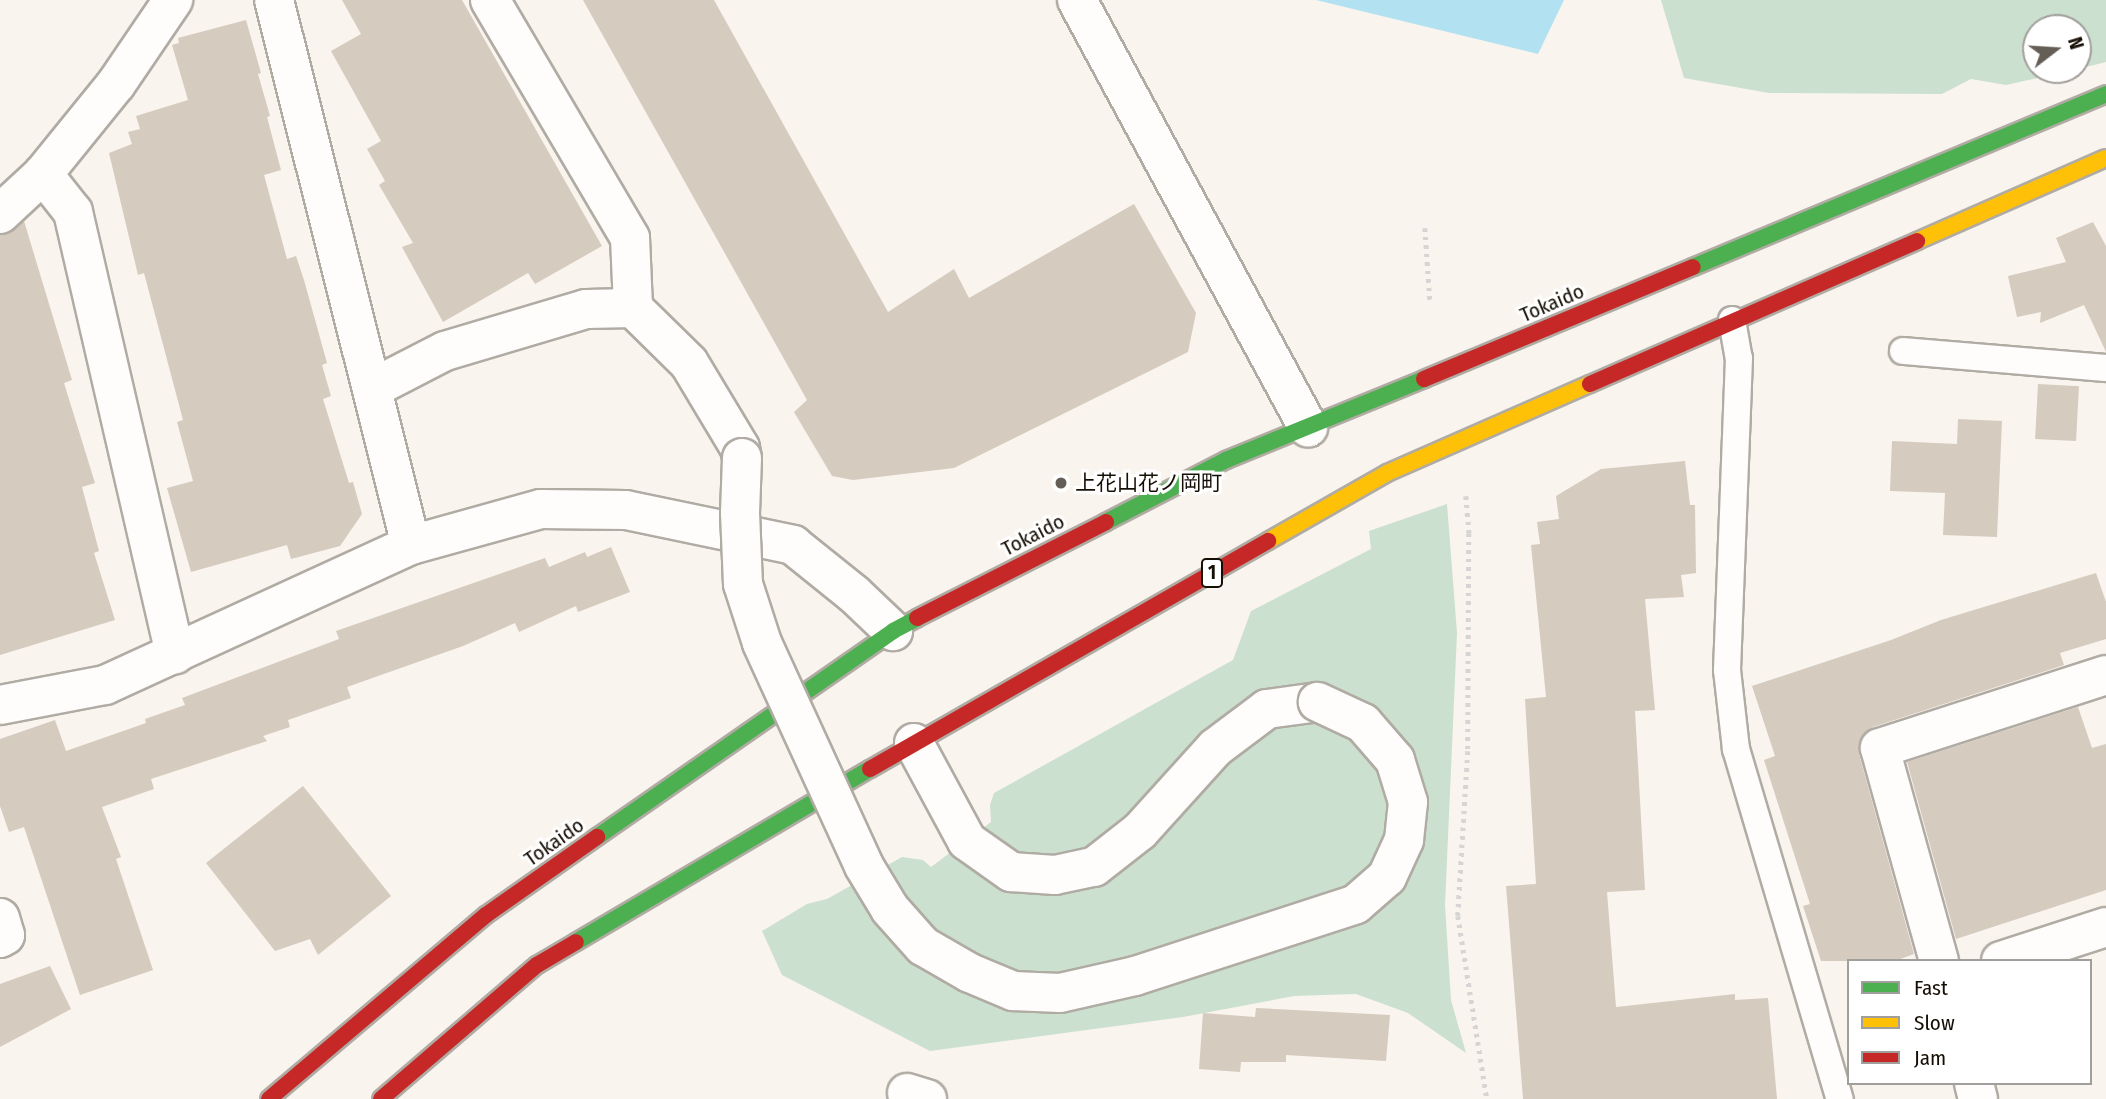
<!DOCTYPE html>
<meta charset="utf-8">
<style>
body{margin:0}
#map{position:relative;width:2106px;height:1099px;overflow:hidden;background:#f9f4ee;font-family:"Fira Sans Condensed","Noto Sans JP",sans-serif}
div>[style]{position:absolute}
.green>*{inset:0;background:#cbe0ce}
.water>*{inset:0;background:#b2e1f2}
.building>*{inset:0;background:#d5cbbf;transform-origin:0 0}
.path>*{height:4.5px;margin-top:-2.25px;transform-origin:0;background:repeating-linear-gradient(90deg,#d6d5d3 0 3.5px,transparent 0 8.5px)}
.roads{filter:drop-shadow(2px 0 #b0aba3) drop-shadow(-2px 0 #b0aba3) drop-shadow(0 2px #b0aba3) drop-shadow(0 -2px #b0aba3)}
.lane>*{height:26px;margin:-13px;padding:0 13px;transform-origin:13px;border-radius:13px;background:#fefdfc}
.street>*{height:38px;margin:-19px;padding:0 19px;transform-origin:19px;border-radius:19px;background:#fefdfc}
.fast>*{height:16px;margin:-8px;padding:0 8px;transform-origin:8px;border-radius:8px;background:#4caf50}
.slow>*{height:16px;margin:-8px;padding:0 8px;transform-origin:8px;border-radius:8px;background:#ffc107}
.jam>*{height:16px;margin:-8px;padding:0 8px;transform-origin:8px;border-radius:8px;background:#c62828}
.bridges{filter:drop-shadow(2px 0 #b0aba3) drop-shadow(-2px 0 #b0aba3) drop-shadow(0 2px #b0aba3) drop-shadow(0 -2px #b0aba3)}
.street-bridge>*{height:38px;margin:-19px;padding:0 19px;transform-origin:19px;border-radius:19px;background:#fefdfc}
.dots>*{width:19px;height:19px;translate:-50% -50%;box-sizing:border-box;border:4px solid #fff;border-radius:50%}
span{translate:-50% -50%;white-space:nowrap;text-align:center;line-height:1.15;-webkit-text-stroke:6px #fff;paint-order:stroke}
.shield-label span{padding:2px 5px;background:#fff;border:2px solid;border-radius:5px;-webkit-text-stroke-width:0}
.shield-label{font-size:19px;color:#150e05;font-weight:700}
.street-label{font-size:21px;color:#150e05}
.poi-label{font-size:21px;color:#150e05}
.left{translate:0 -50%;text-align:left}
.legend{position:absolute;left:1847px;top:959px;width:245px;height:126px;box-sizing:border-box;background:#fff;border:2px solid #a19f9b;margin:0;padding:9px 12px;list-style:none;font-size:21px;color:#150e05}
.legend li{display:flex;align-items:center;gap:14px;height:35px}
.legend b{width:35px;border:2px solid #a19f9b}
.north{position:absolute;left:2022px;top:14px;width:70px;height:70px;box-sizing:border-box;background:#fff;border:2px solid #a19f9b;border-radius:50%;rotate:73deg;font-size:19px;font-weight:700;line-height:28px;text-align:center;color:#150e05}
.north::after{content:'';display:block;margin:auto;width:24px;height:32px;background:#655e57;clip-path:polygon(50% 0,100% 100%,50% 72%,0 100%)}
</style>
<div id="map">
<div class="green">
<i style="clip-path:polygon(1661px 0,2106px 0,2106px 62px,2078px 69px,2078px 28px,2036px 28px,2036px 70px,2074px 70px,2006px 85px,1971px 79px,1942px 94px,1769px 93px,1684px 78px)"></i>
<i style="clip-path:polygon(1447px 504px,1457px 633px,1445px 905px,1451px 1000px,1466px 1053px,1408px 1013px,1356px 994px,1294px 996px,1183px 1017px,930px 1051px,782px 975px,762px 931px,807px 904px,827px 899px,902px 857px,923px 860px,931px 867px,991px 822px,990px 805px,994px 793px,1233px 660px,1251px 611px,1371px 549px,1369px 531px)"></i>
</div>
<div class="water">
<i style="clip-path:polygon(1316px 0,1564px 0,1538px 54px)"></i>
</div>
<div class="building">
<i style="clip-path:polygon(342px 0,462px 0,602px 246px,535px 284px,528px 273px,443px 322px,402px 247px,413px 243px,379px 185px,385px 181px,367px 149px,381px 141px,331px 51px,361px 34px)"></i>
<i style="clip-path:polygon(583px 0,714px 0,888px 312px,954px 269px,969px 298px,1134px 204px,1196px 313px,1188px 352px,954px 468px,853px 480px,832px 476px,794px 412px,807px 400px)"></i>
<i style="clip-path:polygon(246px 20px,261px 73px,258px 74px,270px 116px,267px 117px,281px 170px,264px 175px,287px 259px,296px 256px,304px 280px,327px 363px,322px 365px,331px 396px,323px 399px,349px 483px,353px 482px,362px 514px,340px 546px,291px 559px,287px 545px,191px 572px,167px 488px,193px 481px,177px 422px,183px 420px,144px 273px,138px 275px,109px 153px,132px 144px,128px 132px,140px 129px,136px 116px,188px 100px,172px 45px,179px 43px,178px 38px)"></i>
<i style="clip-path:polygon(24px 221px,72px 380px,64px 383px,95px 483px,82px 487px,99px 551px,94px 553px,115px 620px,0 655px,0 235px,14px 230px)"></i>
<i style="clip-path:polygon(2093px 222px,2106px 246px,2106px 352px,2084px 305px,2040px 323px,2041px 312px,2017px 317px,2008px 276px,2066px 262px,2056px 238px)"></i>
<i style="left:2038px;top:384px;width:41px;height:55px;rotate:3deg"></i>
<i style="clip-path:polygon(1958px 419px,2002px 421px,1997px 537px,1943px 535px,1945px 493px,1890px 491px,1892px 441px,1957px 444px)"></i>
<i style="clip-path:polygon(1685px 461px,1690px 505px,1695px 505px,1696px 573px,1681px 575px,1684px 597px,1645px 599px,1655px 710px,1635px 711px,1645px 890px,1607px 892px,1616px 1007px,1735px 994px,1735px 1000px,1768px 998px,1777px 1099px,1523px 1099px,1506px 886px,1536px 884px,1525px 699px,1546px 697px,1531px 545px,1540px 544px,1537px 522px,1559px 519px,1556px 496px,1601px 469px)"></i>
<i style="clip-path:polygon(611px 547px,630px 592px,578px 612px,576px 606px,519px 632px,515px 623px,463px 646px,347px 687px,351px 698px,288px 720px,290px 727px,263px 736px,267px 741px,151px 779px,154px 789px,102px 807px,121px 857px,116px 859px,153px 970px,80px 995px,24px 827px,9px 832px,0 806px,0 739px,55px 720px,66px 751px,146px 723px,145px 719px,185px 705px,182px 698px,339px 639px,336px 631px,545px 558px,549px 567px,585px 552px,587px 557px)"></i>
<i style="clip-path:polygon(2096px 573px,2106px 602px,2106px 639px,2060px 653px,2064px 665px,1873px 727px,1864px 734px,1859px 743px,1859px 754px,1914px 954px,1895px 961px,1821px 961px,1803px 906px,1810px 904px,1764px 760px,1775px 756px,1752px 686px,1891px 640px,1941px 620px)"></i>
<i style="clip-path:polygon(2078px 707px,2092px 748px,2106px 744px,2106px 890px,1956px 939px,1907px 762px)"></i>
<i style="clip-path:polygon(303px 786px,391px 896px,318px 955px,310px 939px,275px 951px,206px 863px)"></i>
<i style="clip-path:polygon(50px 966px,71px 1009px,0 1047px,0 984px)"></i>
<i style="clip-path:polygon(1256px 1008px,1390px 1015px,1386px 1061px,1286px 1055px,1286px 1062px,1241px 1062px,1240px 1072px,1199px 1069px,1203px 1013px,1255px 1017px)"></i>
</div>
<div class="path">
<i style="left:1425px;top:228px;width:72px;rotate:86deg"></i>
<i style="left:1466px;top:496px;width:37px;rotate:85deg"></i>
<i style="left:1469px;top:533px;width:218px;rotate:90.3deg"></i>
<i style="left:1468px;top:751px;width:165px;rotate:93.5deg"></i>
<i style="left:1458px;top:916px;width:185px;rotate:81deg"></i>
</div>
<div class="roads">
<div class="lane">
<i style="left:1732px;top:320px;width:39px;rotate:80deg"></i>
<i style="left:1739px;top:358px;width:312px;rotate:92.2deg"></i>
<i style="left:1727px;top:670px;width:80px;rotate:83.5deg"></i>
<i style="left:1736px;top:749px;width:365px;rotate:73.5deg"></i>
<i style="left:1903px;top:351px;width:204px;rotate:4.8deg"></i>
</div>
<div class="street">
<i style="left:274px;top:0;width:562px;rotate:75.89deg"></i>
<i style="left:490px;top:0;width:276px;rotate:59.5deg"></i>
<i style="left:630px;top:238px;width:70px;rotate:87.5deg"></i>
<i style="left:633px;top:308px;width:78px;rotate:44.5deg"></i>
<i style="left:689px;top:363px;width:99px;rotate:59deg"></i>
<i style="left:740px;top:448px;width:10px;rotate:79deg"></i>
<i style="left:1077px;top:0;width:486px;rotate:61.6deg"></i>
<i style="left:43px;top:174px;width:48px;rotate:51.7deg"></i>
<i style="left:73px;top:212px;width:454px;rotate:77deg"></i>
<i style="left:0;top:214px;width:59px;rotate:-42.9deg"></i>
<i style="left:43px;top:174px;width:116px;rotate:-51deg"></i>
<i style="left:116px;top:84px;width:102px;rotate:-55.8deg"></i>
<i style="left:373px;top:388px;width:81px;rotate:-27.2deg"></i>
<i style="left:445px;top:351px;width:147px;rotate:-16.6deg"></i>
<i style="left:586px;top:309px;width:47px;rotate:-1.2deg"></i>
<i style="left:0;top:705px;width:107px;rotate:-10.8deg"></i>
<i style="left:105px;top:685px;width:337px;rotate:-24.6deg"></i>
<i style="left:411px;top:545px;width:135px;rotate:-15.5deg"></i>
<i style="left:541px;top:509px;width:85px;rotate:0.7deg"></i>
<i style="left:626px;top:510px;width:171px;rotate:11.8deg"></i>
<i style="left:793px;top:545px;width:78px;rotate:38.8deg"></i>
<i style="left:854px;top:594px;width:54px;rotate:43.5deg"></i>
<i style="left:914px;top:743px;width:111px;rotate:61.6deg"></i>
<i style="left:967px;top:841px;width:54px;rotate:35.2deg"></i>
<i style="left:1011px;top:872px;width:44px;rotate:3.9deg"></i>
<i style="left:1055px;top:875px;width:40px;rotate:-12deg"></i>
<i style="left:1094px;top:867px;width:58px;rotate:-38deg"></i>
<i style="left:1140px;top:831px;width:112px;rotate:-47.9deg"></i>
<i style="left:1215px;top:748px;width:65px;rotate:-36.9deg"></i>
<i style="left:1267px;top:709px;width:51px;rotate:-7.8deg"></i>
<i style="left:0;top:918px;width:18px;rotate:74deg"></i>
<i style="left:5px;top:935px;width:6px;rotate:149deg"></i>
<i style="left:1939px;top:961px;width:221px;rotate:-105.5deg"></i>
<i style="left:1880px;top:748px;width:237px;rotate:-17.9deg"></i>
<i style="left:2001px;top:961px;width:110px;rotate:-17.9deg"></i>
<i style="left:1974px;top:1083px;width:16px;rotate:76deg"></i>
<i style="left:907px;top:1093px;width:21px;rotate:17deg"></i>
</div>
<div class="fast">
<i style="left:1693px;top:267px;width:448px;rotate:-22.7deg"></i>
<i style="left:1106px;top:522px;width:135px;rotate:-27.3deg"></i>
<i style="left:1226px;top:460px;width:214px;rotate:-22.2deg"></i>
<i style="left:597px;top:837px;width:361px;rotate:-34.8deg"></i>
<i style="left:893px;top:631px;width:27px;rotate:-28deg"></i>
<i style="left:576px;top:942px;width:341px;rotate:-30.5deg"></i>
</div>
<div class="slow">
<i style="left:1917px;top:241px;width:206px;rotate:-23.7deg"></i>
<i style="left:1268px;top:541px;width:137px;rotate:-29.7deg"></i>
<i style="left:1387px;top:473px;width:222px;rotate:-23.7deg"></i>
</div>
<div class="jam">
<i style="left:1424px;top:379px;width:291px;rotate:-22.6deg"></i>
<i style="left:1590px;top:384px;width:357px;rotate:-23.6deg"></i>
<i style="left:917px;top:618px;width:212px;rotate:-26.9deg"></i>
<i style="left:870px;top:769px;width:459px;rotate:-29.8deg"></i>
<i style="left:269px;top:1099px;width:285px;rotate:-40.3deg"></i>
<i style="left:486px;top:915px;width:136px;rotate:-35.1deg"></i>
<i style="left:381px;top:1099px;width:206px;rotate:-40.7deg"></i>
<i style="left:537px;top:965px;width:45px;rotate:-30.5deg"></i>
</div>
</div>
<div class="bridges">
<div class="street-bridge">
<i style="left:742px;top:458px;width:55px;rotate:92.1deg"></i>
<i style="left:740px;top:513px;width:71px;rotate:87.6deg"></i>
<i style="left:743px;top:584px;width:62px;rotate:72.1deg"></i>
<i style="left:762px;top:643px;width:245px;rotate:65.4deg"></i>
<i style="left:864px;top:866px;width:50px;rotate:58.8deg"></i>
<i style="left:890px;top:909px;width:50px;rotate:48.3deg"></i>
<i style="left:923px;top:946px;width:54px;rotate:29.9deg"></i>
<i style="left:970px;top:973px;width:47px;rotate:22.7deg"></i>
<i style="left:1013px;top:991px;width:47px;rotate:2.4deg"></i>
<i style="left:1060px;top:993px;width:77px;rotate:-12.8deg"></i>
<i style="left:1135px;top:976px;width:232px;rotate:-18deg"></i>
<i style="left:1356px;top:904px;width:41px;rotate:-41.1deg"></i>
<i style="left:1387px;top:877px;width:41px;rotate:-65.3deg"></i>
<i style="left:1404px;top:840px;width:38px;rotate:-84deg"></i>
<i style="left:1408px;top:802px;width:44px;rotate:-107.2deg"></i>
<i style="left:1395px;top:760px;width:49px;rotate:-130.9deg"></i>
<i style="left:1363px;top:723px;width:50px;rotate:-155deg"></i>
</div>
</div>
<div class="dots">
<i style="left:1061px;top:483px;background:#655e57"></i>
</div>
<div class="shield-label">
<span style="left:1212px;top:573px">1</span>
</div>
<div class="street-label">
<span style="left:1552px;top:303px;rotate:-23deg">Tokaido</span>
<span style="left:1033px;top:535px;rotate:-27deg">Tokaido</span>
<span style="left:554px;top:842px;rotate:-35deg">Tokaido</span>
</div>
<div class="poi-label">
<span class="left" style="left:1075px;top:483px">上花山花ノ岡町</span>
</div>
<ul class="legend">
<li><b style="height:9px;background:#4caf50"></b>Fast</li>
<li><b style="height:9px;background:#ffc107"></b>Slow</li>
<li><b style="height:9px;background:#c62828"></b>Jam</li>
</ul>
<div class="north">N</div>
</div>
